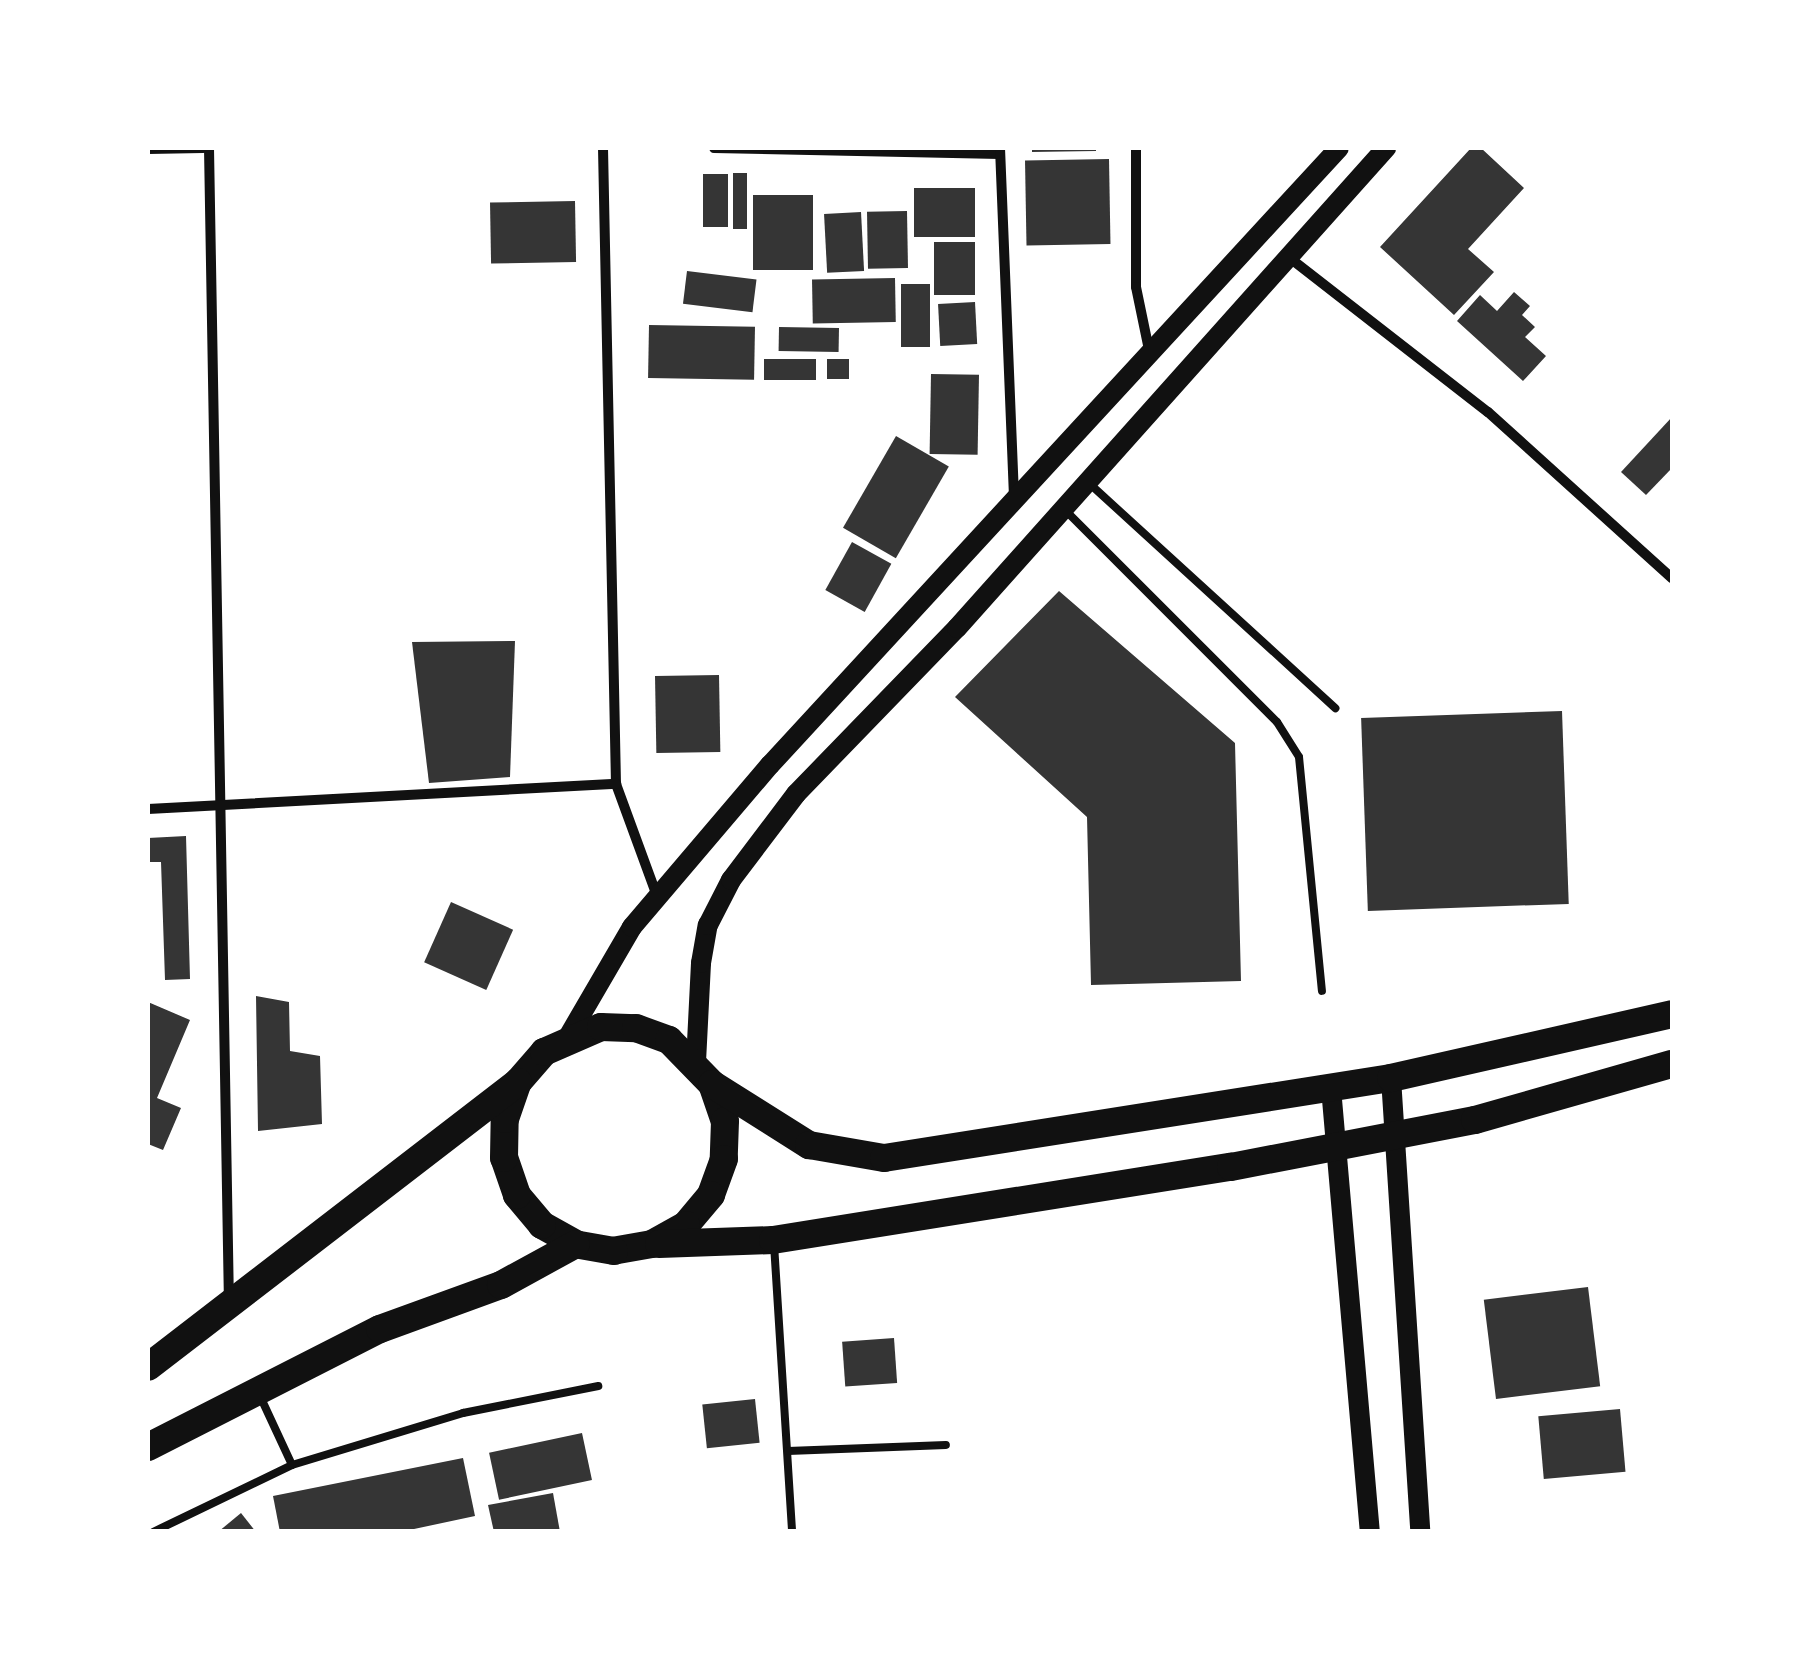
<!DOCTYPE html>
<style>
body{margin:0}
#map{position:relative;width:1820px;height:1679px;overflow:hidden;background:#fff;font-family:"DM Sans",sans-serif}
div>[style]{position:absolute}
.building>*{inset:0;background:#353535;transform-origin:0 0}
.service>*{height:8px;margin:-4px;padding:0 4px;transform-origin:4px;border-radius:4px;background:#111}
.minor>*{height:10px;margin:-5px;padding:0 5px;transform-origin:5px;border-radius:5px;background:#111}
.secondary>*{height:20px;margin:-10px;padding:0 10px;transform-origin:10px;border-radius:10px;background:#111}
.trunk>*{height:28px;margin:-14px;padding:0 14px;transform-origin:14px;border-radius:14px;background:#111}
span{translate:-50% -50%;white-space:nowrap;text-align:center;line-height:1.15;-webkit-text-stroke:10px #fff;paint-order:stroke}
.frame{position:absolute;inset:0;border:150px solid #fff;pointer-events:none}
</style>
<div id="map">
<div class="building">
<i style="clip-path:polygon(1032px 148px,1096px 148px,1096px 151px,1032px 152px)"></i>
<i style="clip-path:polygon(1471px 148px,1481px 148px,1524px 188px,1468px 249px,1494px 272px,1454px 315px,1380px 247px)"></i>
<i style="left:1109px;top:159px;width:85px;height:84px;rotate:89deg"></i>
<i style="left:733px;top:173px;width:14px;height:56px"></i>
<i style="left:703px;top:174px;width:25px;height:53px"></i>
<i style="left:914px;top:188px;width:61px;height:49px"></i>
<i style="left:753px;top:195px;width:60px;height:75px"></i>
<i style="left:575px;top:201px;width:61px;height:85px;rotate:89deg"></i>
<i style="left:907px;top:211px;width:57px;height:40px;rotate:89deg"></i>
<i style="left:861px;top:212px;width:59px;height:37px;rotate:87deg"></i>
<i style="left:934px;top:242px;width:41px;height:53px"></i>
<i style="left:687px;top:271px;width:70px;height:33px;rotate:7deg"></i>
<i style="left:895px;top:278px;width:44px;height:83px;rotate:89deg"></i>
<i style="left:901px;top:284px;width:29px;height:63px"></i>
<i style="clip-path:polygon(1514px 292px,1530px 306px,1522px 315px,1535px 327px,1525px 337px,1546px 356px,1523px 381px,1457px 321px,1480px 295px,1497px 311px)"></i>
<i style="left:975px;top:302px;width:42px;height:37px;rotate:87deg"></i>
<i style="left:649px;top:325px;width:106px;height:53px;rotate:1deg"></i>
<i style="left:779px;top:327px;width:60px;height:24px;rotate:1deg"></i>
<i style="left:764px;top:359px;width:52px;height:21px"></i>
<i style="left:827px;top:359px;width:22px;height:20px"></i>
<i style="left:931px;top:374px;width:48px;height:80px;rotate:1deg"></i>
<i style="clip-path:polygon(1672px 417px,1672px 468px,1646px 495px,1621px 472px)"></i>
<i style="left:896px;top:436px;width:61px;height:106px;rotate:30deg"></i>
<i style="left:852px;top:542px;width:45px;height:55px;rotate:29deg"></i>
<i style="clip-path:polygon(1059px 591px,1235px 743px,1241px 981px,1091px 985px,1087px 817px,955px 697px)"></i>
<i style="clip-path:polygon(515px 641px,510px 777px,429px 783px,412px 642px)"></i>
<i style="left:719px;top:675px;width:77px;height:64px;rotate:89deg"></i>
<i style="left:1562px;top:711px;width:193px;height:201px;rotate:88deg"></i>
<i style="clip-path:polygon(186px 836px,190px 979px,165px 980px,161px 862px,148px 862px,148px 838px)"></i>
<i style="left:451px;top:902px;width:68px;height:66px;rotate:24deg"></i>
<i style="clip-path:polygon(256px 996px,289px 1002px,290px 1051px,320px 1056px,322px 1124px,258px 1131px)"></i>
<i style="clip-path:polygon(148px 1002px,190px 1020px,157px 1098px,181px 1108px,163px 1150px,148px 1144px)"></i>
<i style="left:1588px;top:1287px;width:100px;height:105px;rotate:83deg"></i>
<i style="left:894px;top:1338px;width:45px;height:52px;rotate:86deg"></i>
<i style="left:755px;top:1399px;width:44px;height:53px;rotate:84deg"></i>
<i style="left:1620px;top:1409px;width:63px;height:82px;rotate:85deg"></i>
<i style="left:582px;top:1433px;width:48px;height:95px;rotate:78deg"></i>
<i style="clip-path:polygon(463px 1458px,475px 1516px,400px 1532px,280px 1532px,273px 1496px)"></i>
<i style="clip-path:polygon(553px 1493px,560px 1532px,494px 1532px,488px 1505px)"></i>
<i style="clip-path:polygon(241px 1513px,256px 1532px,218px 1532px)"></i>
</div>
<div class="service">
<i style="left:1091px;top:485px;width:331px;rotate:42.4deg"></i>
<i style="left:1064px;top:509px;width:301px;rotate:45deg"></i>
<i style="left:1277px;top:722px;width:41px;rotate:57.8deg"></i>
<i style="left:1299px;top:757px;width:235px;rotate:84.4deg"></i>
<i style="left:774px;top:1244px;width:289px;rotate:86.4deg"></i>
<i style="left:260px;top:1396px;width:76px;rotate:65.1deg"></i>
<i style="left:788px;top:1451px;width:158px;rotate:-2.2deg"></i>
<i style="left:153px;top:1532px;width:154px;rotate:-25.7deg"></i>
<i style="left:292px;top:1465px;width:179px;rotate:-16.9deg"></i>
<i style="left:463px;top:1413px;width:138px;rotate:-11.3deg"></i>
</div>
<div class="minor">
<i style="left:209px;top:148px;width:1153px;rotate:89.01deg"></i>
<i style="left:603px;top:148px;width:636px;rotate:88.83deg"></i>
<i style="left:616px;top:784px;width:122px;rotate:69.9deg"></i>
<i style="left:714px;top:148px;width:286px;rotate:1.2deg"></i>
<i style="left:1000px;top:148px;width:351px;rotate:87.7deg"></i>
<i style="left:1136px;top:148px;width:139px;rotate:90deg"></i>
<i style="left:1136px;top:287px;width:64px;rotate:78.3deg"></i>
<i style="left:148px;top:149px;width:55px;rotate:-1deg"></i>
<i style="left:1286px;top:255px;width:256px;rotate:37.9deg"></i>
<i style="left:1488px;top:412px;width:248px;rotate:42.1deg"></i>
<i style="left:148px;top:809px;width:469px;rotate:-3.1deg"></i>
</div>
<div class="secondary">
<i style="left:568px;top:1037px;width:127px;rotate:-59.8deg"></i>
<i style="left:632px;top:927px;width:213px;rotate:-49.6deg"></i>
<i style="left:770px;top:765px;width:839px;rotate:-47.32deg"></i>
<i style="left:696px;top:1062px;width:99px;rotate:-87.1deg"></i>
<i style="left:701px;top:963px;width:39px;rotate:-80deg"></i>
<i style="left:708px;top:925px;width:51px;rotate:-62.9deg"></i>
<i style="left:731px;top:880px;width:108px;rotate:-52.9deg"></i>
<i style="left:796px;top:794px;width:231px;rotate:-45.9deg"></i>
<i style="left:957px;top:628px;width:644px;rotate:-48.21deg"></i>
<i style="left:1391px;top:1078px;width:455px;rotate:86.3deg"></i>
<i style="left:1331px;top:1088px;width:446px;rotate:85deg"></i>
</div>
<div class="trunk">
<i style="left:712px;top:1084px;width:39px;rotate:71deg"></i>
<i style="left:725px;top:1121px;width:38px;rotate:92deg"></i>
<i style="left:724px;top:1159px;width:38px;rotate:110deg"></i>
<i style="left:711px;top:1195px;width:39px;rotate:130deg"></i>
<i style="left:686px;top:1225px;width:39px;rotate:151deg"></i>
<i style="left:652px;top:1244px;width:39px;rotate:170deg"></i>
<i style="left:614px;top:1251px;width:39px;rotate:-170deg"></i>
<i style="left:576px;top:1244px;width:39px;rotate:-151deg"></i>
<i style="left:542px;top:1225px;width:39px;rotate:-130deg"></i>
<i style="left:517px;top:1195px;width:39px;rotate:-109deg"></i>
<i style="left:504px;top:1158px;width:39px;rotate:-89deg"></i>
<i style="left:505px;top:1119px;width:39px;rotate:-71deg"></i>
<i style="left:518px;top:1082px;width:40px;rotate:-49deg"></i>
<i style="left:544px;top:1052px;width:62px;rotate:-23.7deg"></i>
<i style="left:601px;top:1027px;width:35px;rotate:2deg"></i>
<i style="left:636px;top:1028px;width:35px;rotate:20deg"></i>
<i style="left:669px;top:1040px;width:62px;rotate:45.7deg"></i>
<i style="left:712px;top:1084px;width:115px;rotate:32.2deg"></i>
<i style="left:809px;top:1145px;width:76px;rotate:9.8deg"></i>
<i style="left:884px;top:1158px;width:513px;rotate:-8.97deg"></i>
<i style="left:1391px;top:1078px;width:288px;rotate:-12.8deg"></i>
<i style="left:659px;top:1244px;width:114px;rotate:-2deg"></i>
<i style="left:773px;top:1240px;width:464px;rotate:-9.1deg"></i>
<i style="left:1231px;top:1167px;width:248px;rotate:-10.9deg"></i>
<i style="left:1475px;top:1120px;width:205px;rotate:-15.9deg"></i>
<i style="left:148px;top:1367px;width:467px;rotate:-37.6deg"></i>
<i style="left:148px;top:1447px;width:260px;rotate:-27deg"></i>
<i style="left:380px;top:1329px;width:129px;rotate:-20deg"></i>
<i style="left:501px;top:1285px;width:85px;rotate:-28.7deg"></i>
</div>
<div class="frame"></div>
</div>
